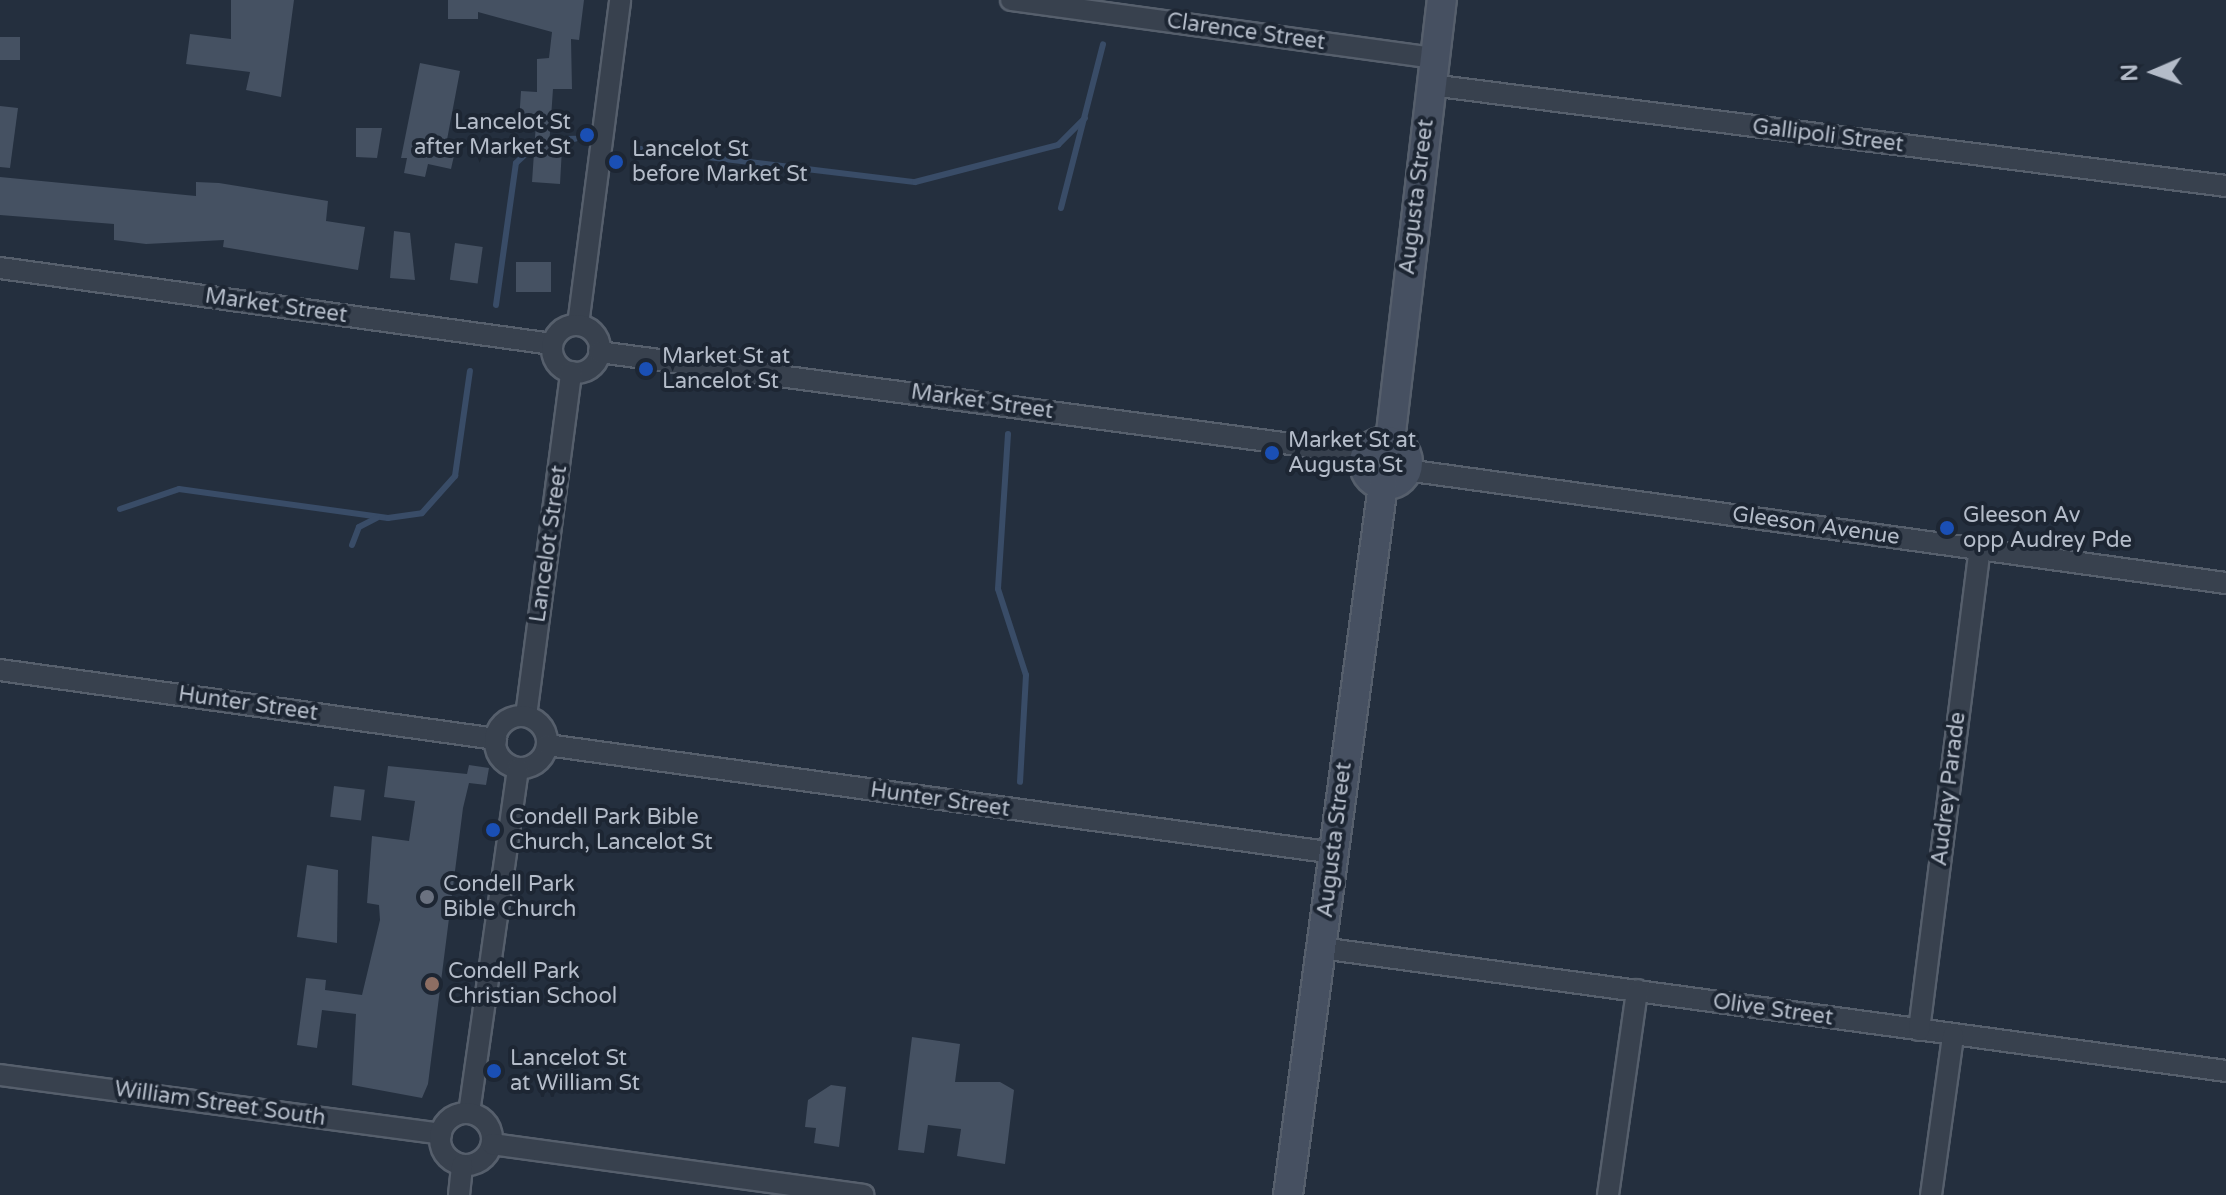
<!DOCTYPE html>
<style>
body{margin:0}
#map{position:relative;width:2226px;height:1195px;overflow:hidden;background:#242f3e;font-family:"Varela Round",sans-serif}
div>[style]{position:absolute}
.stream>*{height:6px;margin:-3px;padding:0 3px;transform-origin:3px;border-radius:3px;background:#394c67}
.building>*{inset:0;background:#455162;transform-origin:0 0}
.roads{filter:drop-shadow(2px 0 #565f6c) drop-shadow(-2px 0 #565f6c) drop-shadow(0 2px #565f6c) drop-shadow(0 -2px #565f6c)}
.street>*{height:20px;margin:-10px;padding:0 10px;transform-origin:10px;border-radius:10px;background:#38414e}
.street>.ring{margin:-10px;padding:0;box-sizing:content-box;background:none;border:20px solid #38414e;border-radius:50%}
.secondary>*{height:28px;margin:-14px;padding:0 14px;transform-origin:14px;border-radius:14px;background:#465061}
.secondary>.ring{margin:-14px;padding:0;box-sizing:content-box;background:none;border:28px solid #465061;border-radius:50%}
.dots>*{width:22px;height:22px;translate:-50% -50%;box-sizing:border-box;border:4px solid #1d2633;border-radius:50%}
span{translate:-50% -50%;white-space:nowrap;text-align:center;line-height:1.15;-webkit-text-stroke:8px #1d2633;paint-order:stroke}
.street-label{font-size:22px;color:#b4bcc9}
.poi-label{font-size:22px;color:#b4bcc9}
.right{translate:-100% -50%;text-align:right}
.left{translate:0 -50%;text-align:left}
.north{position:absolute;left:2114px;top:32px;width:80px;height:80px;-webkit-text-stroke:6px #1d2633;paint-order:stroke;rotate:268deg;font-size:22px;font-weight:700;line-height:32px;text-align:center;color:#b4bcc9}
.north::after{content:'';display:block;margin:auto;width:28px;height:36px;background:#b4bcc9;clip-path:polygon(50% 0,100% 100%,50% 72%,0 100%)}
</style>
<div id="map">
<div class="stream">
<i style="left:633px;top:148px;width:284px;rotate:6.9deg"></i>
<i style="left:915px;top:182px;width:148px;rotate:-14.5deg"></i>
<i style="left:1058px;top:145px;width:38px;rotate:-45deg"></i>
<i style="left:1061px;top:208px;width:169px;rotate:-75.6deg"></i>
<i style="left:496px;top:305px;width:143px;rotate:-82deg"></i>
<i style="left:516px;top:163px;width:34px;rotate:-43deg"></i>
<i style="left:541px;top:140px;width:34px;rotate:-2deg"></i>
<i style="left:1008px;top:434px;width:155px;rotate:93.7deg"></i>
<i style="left:998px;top:589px;width:90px;rotate:72deg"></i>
<i style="left:1026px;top:675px;width:107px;rotate:93.2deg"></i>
<i style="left:120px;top:509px;width:62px;rotate:-18.7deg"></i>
<i style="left:179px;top:489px;width:211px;rotate:7.9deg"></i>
<i style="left:388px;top:518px;width:34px;rotate:-8deg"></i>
<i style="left:422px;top:513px;width:50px;rotate:-48.3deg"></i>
<i style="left:455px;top:476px;width:106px;rotate:-81.9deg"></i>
<i style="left:352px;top:545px;width:19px;rotate:-69deg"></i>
<i style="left:359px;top:527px;width:20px;rotate:-27deg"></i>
</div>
<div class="building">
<i style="clip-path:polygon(231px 0,294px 0,281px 97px,246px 90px,250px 72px,186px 64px,190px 34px,231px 39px)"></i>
<i style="clip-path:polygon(448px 0,584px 0,579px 40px,571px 39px,572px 89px,553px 89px,549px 147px,562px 148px,560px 184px,532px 182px,536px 123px,519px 122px,521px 91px,537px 92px,537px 59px,549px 58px,552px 32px,478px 12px,478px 19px,448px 19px)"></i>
<i style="left:0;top:37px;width:20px;height:23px"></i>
<i style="clip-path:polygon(420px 63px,460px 71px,446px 145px,456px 147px,451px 169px,428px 164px,425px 177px,404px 173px,407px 158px,401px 158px)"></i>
<i style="clip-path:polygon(0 106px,18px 108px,10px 168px,0 167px)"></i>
<i style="clip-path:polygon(356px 128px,382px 128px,377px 158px,356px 157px)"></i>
<i style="clip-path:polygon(0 177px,196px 196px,196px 182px,219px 183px,328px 201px,326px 221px,365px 227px,358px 270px,223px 247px,224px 240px,146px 244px,114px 240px,114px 224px,0 215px)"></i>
<i style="clip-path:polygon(394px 231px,410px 233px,415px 280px,390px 278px)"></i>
<i style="left:455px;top:243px;width:28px;height:37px;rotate:8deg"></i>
<i style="left:516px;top:262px;width:35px;height:30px"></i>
<i style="clip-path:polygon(469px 765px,489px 768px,486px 785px,469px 783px,463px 808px,428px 1084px,422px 1098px,352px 1085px,356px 1014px,322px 1010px,317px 1048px,297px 1045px,306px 978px,326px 980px,325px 990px,362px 995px,380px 920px,379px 905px,367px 903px,372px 836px,409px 841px,415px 801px,384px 797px,388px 766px,467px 774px)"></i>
<i style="left:334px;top:786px;width:31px;height:31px;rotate:7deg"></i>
<i style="clip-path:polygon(307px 865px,338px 870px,337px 943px,297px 937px)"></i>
<i style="clip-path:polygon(912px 1037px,960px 1044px,955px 1082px,1000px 1082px,1014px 1090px,1005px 1164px,957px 1156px,961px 1129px,928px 1125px,924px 1153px,898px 1150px)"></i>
<i style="clip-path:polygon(831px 1085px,846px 1087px,839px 1147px,814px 1143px,816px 1128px,805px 1127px,808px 1100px)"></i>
</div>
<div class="roads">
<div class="street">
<i style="left:1011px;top:0;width:427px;rotate:7.8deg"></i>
<i style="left:1431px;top:85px;width:801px;rotate:7.24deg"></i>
<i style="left:0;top:268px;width:557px;rotate:7.84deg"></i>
<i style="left:578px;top:325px;width:328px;rotate:-82.6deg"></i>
<i class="ring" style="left:552px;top:325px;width:28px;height:28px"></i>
<i style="left:599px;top:352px;width:774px;rotate:7.58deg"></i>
<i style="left:1406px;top:470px;width:828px;rotate:7.85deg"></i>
<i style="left:0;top:670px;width:501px;rotate:7.92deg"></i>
<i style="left:526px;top:716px;width:347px;rotate:-82.5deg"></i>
<i class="ring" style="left:495px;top:716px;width:32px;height:32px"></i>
<i style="left:547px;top:745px;width:794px;rotate:7.81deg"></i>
<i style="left:1321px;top:948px;width:913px;rotate:7.74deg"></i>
<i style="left:1919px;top:1030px;width:486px;rotate:-82.8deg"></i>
<i style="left:0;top:1075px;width:445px;rotate:7.6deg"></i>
<i style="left:469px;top:1113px;width:348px;rotate:-81.9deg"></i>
<i class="ring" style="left:440px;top:1113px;width:32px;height:32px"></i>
<i style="left:492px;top:1144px;width:375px;rotate:7.8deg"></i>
<i style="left:459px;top:1195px;width:30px;rotate:-84deg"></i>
<i style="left:1608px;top:1195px;width:207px;rotate:-81.9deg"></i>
<i style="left:1931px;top:1195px;width:161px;rotate:-82.1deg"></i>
</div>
<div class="secondary">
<i style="left:1390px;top:441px;width:444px;rotate:-83.3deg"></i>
<i class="ring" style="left:1364px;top:441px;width:16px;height:16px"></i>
<i style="left:1288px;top:1195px;width:716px;rotate:-82.38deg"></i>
</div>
</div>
<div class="dots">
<i style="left:587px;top:135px;background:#1a4fb4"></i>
<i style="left:616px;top:162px;background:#1a4fb4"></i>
<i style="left:646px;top:369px;background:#1a4fb4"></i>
<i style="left:1272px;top:453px;background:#1a4fb4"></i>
<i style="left:1947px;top:528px;background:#1a4fb4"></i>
<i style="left:493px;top:830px;background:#1a4fb4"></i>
<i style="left:427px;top:897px;background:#6b7280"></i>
<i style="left:432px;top:984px;background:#8d6e63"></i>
<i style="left:494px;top:1071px;background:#1a4fb4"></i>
</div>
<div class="street-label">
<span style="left:1246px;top:32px;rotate:8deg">Clarence Street</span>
<span style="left:1828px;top:136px;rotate:7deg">Gallipoli Street</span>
<span style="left:1417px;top:197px;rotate:-83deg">Augusta Street</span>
<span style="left:276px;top:306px;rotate:8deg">Market Street</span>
<span style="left:982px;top:402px;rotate:8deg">Market Street</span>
<span style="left:1816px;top:526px;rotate:8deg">Gleeson Avenue</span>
<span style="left:549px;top:544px;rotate:-82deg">Lancelot Street</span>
<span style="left:248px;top:704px;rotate:8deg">Hunter Street</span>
<span style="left:1949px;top:789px;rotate:-83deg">Audrey Parade</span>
<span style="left:940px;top:800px;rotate:8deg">Hunter Street</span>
<span style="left:1335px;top:840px;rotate:-83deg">Augusta Street</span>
<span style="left:1773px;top:1010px;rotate:8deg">Olive Street</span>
<span style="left:220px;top:1104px;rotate:8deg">William Street South</span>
</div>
<div class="poi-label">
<span class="right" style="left:571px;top:135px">Lancelot St<br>after Market St</span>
<span class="left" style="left:632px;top:162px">Lancelot St<br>before Market St</span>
<span class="left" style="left:662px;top:369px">Market St at<br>Lancelot St</span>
<span class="left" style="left:1288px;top:453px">Market St at<br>Augusta St</span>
<span class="left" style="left:1963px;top:528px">Gleeson Av<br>opp Audrey Pde</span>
<span class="left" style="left:509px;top:830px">Condell Park Bible<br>Church, Lancelot St</span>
<span class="left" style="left:443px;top:897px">Condell Park<br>Bible Church</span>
<span class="left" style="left:448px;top:984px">Condell Park<br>Christian School</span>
<span class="left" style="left:510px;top:1071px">Lancelot St<br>at William St</span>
</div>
<div class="north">N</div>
</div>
